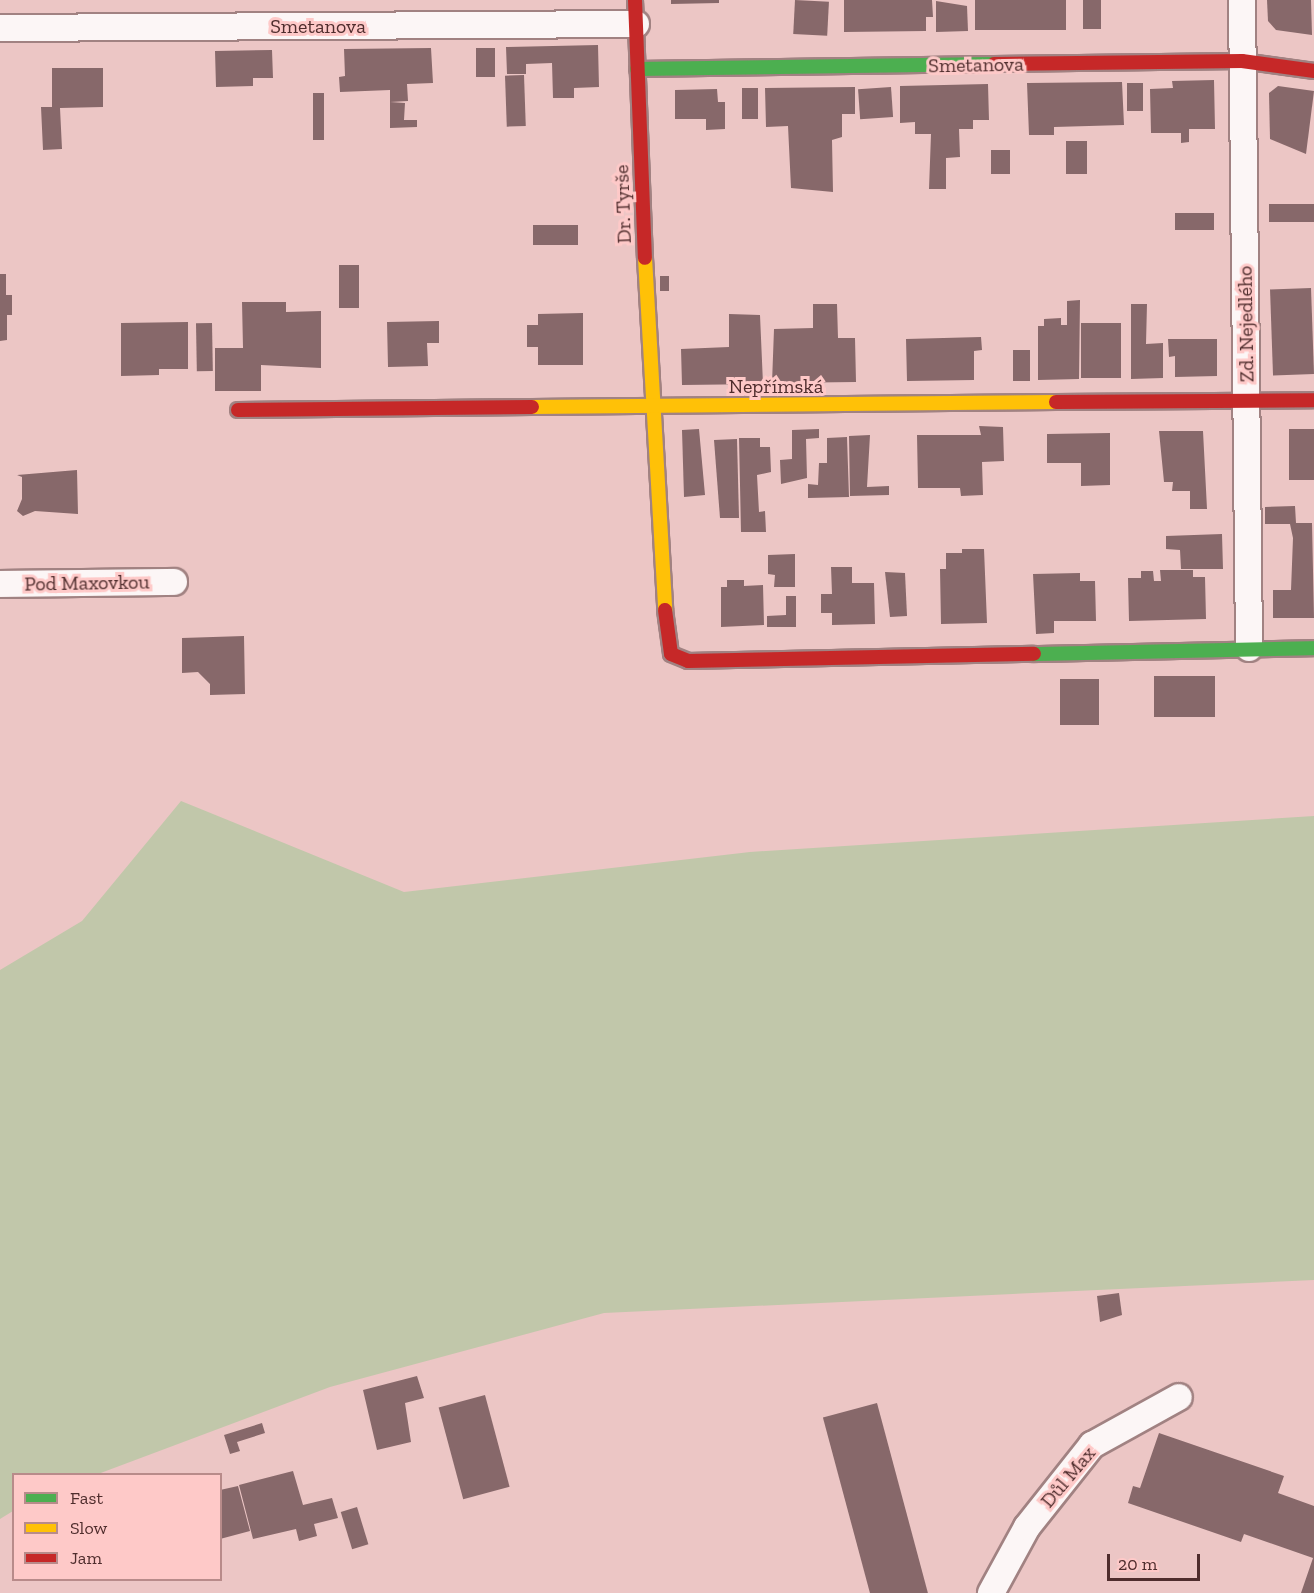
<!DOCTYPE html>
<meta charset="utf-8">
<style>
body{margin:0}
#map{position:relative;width:1314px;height:1593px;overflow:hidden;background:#ecc6c5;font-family:"Zilla Slab",serif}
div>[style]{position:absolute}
.green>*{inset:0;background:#c1c7aa}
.building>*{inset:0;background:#87686a;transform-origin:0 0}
.roads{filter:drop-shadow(2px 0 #a18282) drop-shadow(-2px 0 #a18282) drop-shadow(0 2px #a18282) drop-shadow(0 -2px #a18282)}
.street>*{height:26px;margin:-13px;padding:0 13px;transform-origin:13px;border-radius:13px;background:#fcf6f6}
.fast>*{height:14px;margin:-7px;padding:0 7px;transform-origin:7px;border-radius:7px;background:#4caf50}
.slow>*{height:14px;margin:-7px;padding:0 7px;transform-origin:7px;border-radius:7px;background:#ffc107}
.jam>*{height:14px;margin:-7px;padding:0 7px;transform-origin:7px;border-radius:7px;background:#c62828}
span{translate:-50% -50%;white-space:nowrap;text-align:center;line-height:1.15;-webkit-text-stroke:6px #fec9c8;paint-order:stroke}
.street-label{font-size:20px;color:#4f2d2d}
.legend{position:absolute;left:12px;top:1473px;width:210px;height:108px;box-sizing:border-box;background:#fec9c8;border:2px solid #b88b8a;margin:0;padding:8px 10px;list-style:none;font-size:18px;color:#4f2d2d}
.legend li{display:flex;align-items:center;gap:12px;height:30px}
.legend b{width:30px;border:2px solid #b88b8a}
.scale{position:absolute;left:1107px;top:1554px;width:93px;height:27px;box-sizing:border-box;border:3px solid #4f2d2d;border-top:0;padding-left:8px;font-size:18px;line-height:21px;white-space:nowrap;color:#4f2d2d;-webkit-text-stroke:4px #fec9c8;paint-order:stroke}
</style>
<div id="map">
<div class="green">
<i style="clip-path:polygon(181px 801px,404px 892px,750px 852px,1314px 816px,1314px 1280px,604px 1313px,330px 1387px,98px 1474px,14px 1474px,13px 1511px,0 1519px,0 970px,82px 921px)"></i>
</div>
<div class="building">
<i style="clip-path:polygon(671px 0,719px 0,719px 3px,671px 4px)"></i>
<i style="left:795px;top:0;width:34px;height:34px;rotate:3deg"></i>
<i style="clip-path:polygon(844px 0,932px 0,933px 17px,926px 17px,926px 31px,844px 32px)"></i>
<i style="left:975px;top:0;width:91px;height:30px"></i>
<i style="left:1083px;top:0;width:18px;height:29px"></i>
<i style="clip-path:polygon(1267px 0,1311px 0,1312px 35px,1276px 30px,1268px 21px)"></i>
<i style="clip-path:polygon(936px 1px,967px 6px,968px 31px,936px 32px)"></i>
<i style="clip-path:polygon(598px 45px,599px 87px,574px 88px,574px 98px,553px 98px,552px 63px,526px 64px,526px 74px,507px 74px,506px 47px)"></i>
<i style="clip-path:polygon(431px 48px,433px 83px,407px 84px,408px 101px,390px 102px,390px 90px,340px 92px,339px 77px,345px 76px,344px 49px)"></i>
<i style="left:476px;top:48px;width:19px;height:29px"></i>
<i style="clip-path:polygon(272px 50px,273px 78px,253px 78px,253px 86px,216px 87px,215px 51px)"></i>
<i style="clip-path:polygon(52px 68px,103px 68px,103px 107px,60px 108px,62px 149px,43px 150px,41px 107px,52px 107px)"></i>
<i style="left:524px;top:75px;width:51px;height:19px;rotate:88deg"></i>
<i style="clip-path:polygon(1214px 80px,1215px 129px,1189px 129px,1189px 142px,1181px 143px,1181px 133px,1151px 133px,1150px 89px,1173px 88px,1172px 81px)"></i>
<i style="clip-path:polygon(1122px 82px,1124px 125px,1054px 127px,1054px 135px,1029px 135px,1027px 83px)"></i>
<i style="left:1127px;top:83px;width:16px;height:28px"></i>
<i style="clip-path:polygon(988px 84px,989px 120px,973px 120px,973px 129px,959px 129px,960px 157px,946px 158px,946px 189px,929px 189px,931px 134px,915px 134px,915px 122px,900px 123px,900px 86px)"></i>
<i style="clip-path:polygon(1278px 86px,1314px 91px,1306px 154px,1270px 139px,1269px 93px)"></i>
<i style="clip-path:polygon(855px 87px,855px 114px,842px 114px,842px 137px,832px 140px,833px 192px,791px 188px,788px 126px,766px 127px,765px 88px)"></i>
<i style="left:891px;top:87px;width:30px;height:33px;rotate:86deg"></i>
<i style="left:758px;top:88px;width:31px;height:16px;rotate:90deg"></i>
<i style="clip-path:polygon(717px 89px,718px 102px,725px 102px,725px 129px,706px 130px,706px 119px,675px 119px,675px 90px)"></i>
<i style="left:313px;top:93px;width:11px;height:47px"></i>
<i style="clip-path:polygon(390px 102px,405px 103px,404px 120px,417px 120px,417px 127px,390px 128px)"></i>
<i style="left:1066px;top:141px;width:21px;height:33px"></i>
<i style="left:991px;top:150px;width:19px;height:24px"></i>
<i style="left:1314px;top:204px;width:18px;height:45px;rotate:90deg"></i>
<i style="left:1214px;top:213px;width:17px;height:39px;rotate:90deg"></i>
<i style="left:533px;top:225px;width:45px;height:20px"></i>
<i style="left:339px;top:265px;width:20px;height:43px"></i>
<i style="clip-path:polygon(0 274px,6px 274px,6px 295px,12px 295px,12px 315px,7px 315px,7px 340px,0 341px)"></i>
<i style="left:660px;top:276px;width:9px;height:15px"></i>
<i style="left:1311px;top:288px;width:86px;height:41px;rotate:88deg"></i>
<i style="clip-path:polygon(1080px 300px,1079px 379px,1038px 380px,1038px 326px,1044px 326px,1044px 319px,1061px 318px,1061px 325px,1067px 325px,1067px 301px)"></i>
<i style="clip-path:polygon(242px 302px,286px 302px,286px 312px,321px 311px,321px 368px,261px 365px,261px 391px,215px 391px,215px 348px,243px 348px)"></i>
<i style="clip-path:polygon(813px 304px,837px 304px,838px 338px,855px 338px,856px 382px,772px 383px,774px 329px,813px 328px)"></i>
<i style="clip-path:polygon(1131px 304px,1147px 304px,1146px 344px,1163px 343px,1163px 378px,1131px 379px)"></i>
<i style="clip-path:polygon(583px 313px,583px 365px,538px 365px,538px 347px,527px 347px,527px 325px,538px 325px,538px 314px)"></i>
<i style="clip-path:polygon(729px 314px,760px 315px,763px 384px,682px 385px,681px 349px,729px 347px)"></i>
<i style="clip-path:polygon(439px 321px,439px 343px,427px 343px,428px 366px,388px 367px,387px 322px)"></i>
<i style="clip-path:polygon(188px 322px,188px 369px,159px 369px,159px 375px,121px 376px,121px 323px)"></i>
<i style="left:212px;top:323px;width:48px;height:16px;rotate:89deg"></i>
<i style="left:1121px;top:323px;width:55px;height:40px;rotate:90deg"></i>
<i style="clip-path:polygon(981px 337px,982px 350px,974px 351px,974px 380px,907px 381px,906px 339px)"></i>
<i style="clip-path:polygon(1168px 339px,1217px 339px,1217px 376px,1175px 377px,1175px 356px,1169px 357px)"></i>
<i style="left:1030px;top:350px;width:31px;height:17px;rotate:90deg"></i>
<i style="clip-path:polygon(979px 426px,1003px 427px,1004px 461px,982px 462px,983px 495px,961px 496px,960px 488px,918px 488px,917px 435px,981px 435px)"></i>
<i style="clip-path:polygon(699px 429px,705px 495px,684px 497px,682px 430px)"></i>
<i style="clip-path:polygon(819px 429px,819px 438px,806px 439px,807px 478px,781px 484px,780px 460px,792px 459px,792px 430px)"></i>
<i style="left:1314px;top:429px;width:51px;height:25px;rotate:90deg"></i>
<i style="clip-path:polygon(1159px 431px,1203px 431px,1207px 509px,1190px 509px,1190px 491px,1172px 491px,1173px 482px,1164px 482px)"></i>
<i style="clip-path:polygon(1110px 433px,1110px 485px,1081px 486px,1081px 463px,1047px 463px,1047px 434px)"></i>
<i style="clip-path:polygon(870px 435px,867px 487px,889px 486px,889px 495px,850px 496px,849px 436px)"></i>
<i style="clip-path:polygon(847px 437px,849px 497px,808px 498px,808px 484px,818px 485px,819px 463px,827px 463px,827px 438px)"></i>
<i style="clip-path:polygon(739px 438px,760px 438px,760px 447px,770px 447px,771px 472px,757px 475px,759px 512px,765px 511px,766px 532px,741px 532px)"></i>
<i style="clip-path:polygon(737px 439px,739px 518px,720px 518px,714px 440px)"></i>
<i style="clip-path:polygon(77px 470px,78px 514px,35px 511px,23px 516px,17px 511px,22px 499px,22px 477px,17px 475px)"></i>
<i style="clip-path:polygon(1295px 506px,1296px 523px,1312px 523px,1314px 618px,1273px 618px,1273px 590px,1291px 590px,1293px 538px,1290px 524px,1265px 524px,1265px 507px)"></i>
<i style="clip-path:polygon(1222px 534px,1223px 569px,1181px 569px,1180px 550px,1166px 549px,1166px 536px)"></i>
<i style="clip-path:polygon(962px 549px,984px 549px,987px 623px,941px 624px,940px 569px,946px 569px,946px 553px,962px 553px)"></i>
<i style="clip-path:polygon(795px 554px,795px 587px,774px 587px,775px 575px,768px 574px,768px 555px)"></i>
<i style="clip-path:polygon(831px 567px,852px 567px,852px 583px,874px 583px,875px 624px,832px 625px,832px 613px,821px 613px,821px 594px,832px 594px)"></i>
<i style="clip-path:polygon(1160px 570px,1193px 570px,1193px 577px,1205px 577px,1206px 619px,1129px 621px,1128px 578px,1141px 578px,1141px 571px,1153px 571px,1154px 581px,1161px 581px)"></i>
<i style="clip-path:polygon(885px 572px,905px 573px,907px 616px,890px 617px)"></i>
<i style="clip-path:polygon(1080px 573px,1080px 581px,1095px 581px,1096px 621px,1054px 621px,1054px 633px,1036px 634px,1033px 574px)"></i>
<i style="clip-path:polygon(727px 580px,744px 580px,744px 586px,763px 585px,764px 625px,721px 627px,721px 587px,727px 587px)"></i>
<i style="clip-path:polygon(786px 596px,796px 596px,796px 627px,767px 627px,767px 616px,786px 615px)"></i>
<i style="clip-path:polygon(244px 636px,245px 694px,210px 695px,210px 684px,198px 672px,182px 673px,182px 638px)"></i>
<i style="left:1215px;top:676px;width:41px;height:61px;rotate:90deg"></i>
<i style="left:1060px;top:679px;width:39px;height:46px"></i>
<i style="clip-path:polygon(1119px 1293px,1122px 1315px,1100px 1322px,1097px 1296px)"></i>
<i style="clip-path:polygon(417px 1376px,424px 1398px,405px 1403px,411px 1442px,377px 1450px,363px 1390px)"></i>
<i style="left:485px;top:1395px;width:95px;height:48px;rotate:75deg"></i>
<i style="left:877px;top:1403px;width:197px;height:56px;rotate:75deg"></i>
<i style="clip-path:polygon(262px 1423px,265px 1433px,237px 1442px,240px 1451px,230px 1454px,224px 1435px)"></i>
<i style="clip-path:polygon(1159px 1433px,1284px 1476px,1278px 1493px,1314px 1506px,1314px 1593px,1301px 1593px,1313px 1558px,1244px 1534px,1241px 1542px,1128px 1503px,1133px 1486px,1140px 1488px)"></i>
<i style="clip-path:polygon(293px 1471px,303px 1505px,332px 1498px,338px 1518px,314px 1524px,317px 1536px,299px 1541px,296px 1529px,253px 1539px,239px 1485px)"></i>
<i style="clip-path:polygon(238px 1486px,250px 1531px,220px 1539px,220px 1490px)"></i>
<i style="left:357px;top:1507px;width:39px;height:17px;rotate:73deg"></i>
</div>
<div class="roads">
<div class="street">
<i style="left:1242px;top:0;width:648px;rotate:89.38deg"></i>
<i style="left:0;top:28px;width:636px;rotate:-0.36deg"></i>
<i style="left:0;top:584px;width:174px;rotate:-0.7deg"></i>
<i style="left:991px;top:1593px;width:75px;rotate:-61.4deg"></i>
<i style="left:1027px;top:1527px;width:105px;rotate:-51.6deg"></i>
<i style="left:1092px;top:1445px;width:99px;rotate:-28.9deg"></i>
</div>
<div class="fast">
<i style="left:637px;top:69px;width:357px;rotate:-0.8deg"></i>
<i style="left:1034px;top:654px;width:280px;rotate:-1.2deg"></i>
</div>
<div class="slow">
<i style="left:645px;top:258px;width:353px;rotate:86.7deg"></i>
<i style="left:532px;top:407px;width:524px;rotate:-0.55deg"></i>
</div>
<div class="jam">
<i style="left:635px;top:0;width:258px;rotate:87.8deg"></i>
<i style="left:994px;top:64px;width:248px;rotate:-0.7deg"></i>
<i style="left:1242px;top:61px;width:73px;rotate:7.9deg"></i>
<i style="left:1056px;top:402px;width:258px;rotate:-0.4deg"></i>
<i style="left:238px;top:410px;width:294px;rotate:-0.6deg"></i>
<i style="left:665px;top:610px;width:44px;rotate:82.2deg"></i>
<i style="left:671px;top:654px;width:18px;rotate:22deg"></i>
<i style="left:688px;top:661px;width:346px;rotate:-1.2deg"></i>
</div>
</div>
<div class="street-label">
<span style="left:318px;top:26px">Smetanova</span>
<span style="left:976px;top:65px;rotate:-1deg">Smetanova</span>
<span style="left:623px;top:204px;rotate:-92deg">Dr. Tyrše</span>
<span style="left:1246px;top:324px;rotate:-91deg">Zd. Nejedlého</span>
<span style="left:776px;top:386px">Nepřímská</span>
<span style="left:87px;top:583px;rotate:-1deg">Pod Maxovkou</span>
<span style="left:1068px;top:1477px;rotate:-50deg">Důl Max</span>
</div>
<ul class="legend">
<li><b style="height:8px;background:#4caf50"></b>Fast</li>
<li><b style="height:8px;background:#ffc107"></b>Slow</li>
<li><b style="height:8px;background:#c62828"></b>Jam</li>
</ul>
<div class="scale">20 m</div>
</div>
